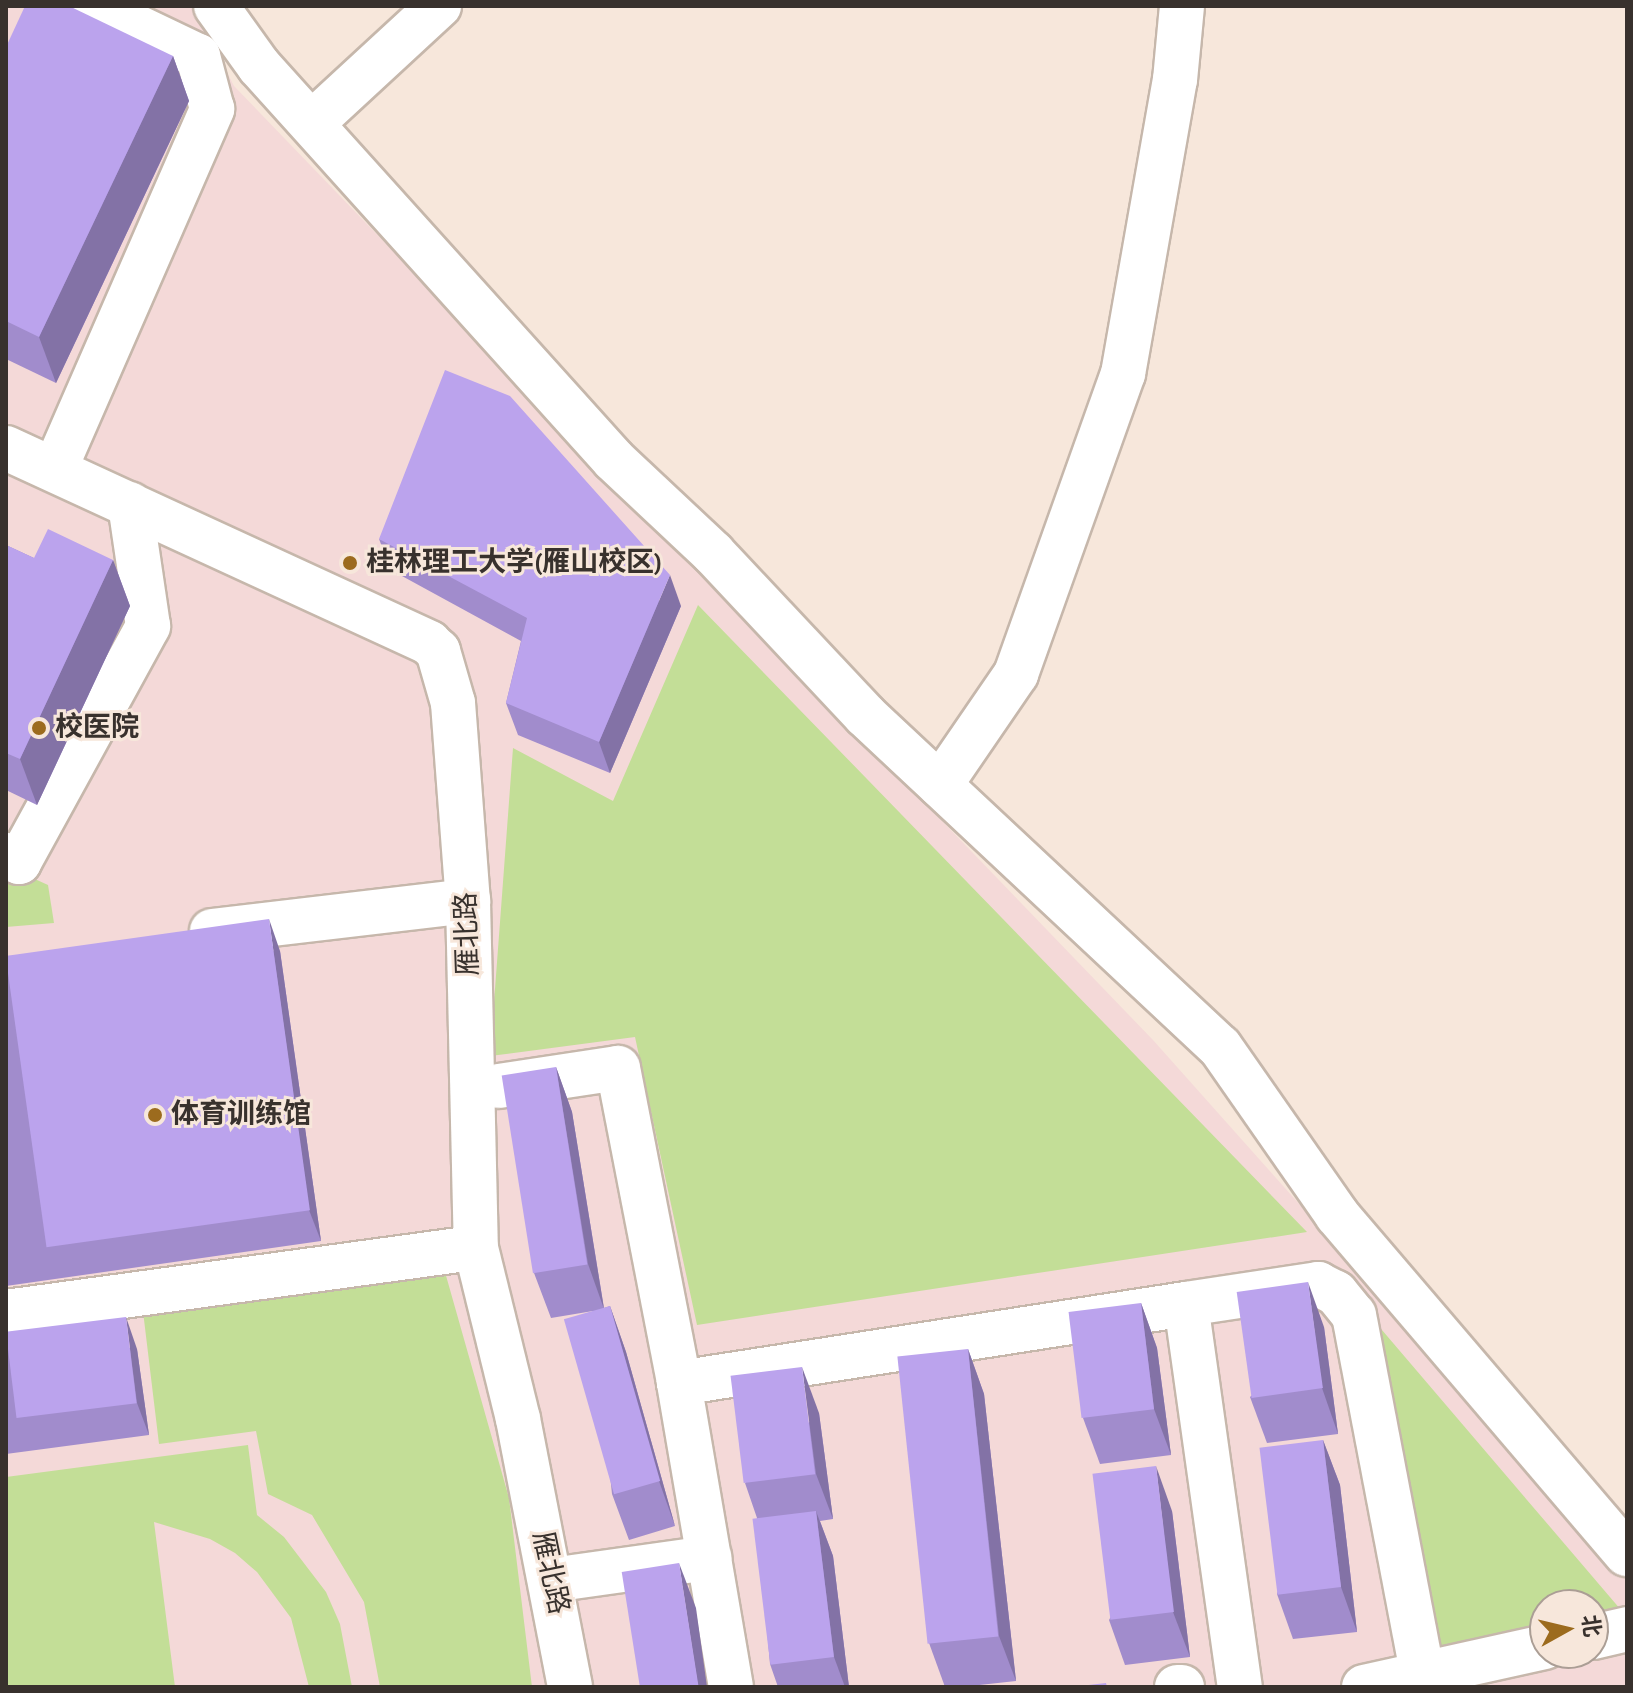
<!DOCTYPE html>
<meta charset="utf-8">
<style>
body{margin:0}
#map{position:relative;width:1633px;height:1693px;overflow:hidden;background:#f7e7db;font-family:"Alegreya Sans","Noto Sans SC",sans-serif}
div>[style]{position:absolute}
.education>*{inset:0;background:#f4d9d8}
.green>*{inset:0;background:#c3de97}
.roads{filter:drop-shadow(2px 0 #c6b7ab) drop-shadow(-2px 0 #c6b7ab) drop-shadow(0 2px #c6b7ab) drop-shadow(0 -2px #c6b7ab)}
.minor>*{height:44px;margin:-22px;padding:0 22px;transform-origin:22px;border-radius:22px;background:#fff}
.wall>*{inset:0;background:#a18ccc}
.shaded-wall>*{inset:0;background:#8372a6}
.building>*{inset:0;background:#bba3ed;transform-origin:0 0}
.dots>*{width:22px;height:22px;translate:-50% -50%;box-sizing:border-box;border:4px solid #f7e7db;border-radius:50%}
span{translate:-50% -50%;white-space:nowrap;text-align:center;line-height:1.15;-webkit-text-stroke:6px #f7e7db;paint-order:stroke}
.poi-label{font-size:28px;color:#38312d;font-weight:700}
.left{translate:0 -50%;text-align:left}
.street-label{font-size:28px;color:#38312d}
.frame{position:absolute;inset:0;border:8px solid #38312d;pointer-events:none}
.north{position:absolute;left:1529px;top:1589px;width:80px;height:80px;box-sizing:border-box;background:#f7e7db;border:2px solid #ab9e95;border-radius:50%;rotate:82deg;font-size:22px;font-weight:700;line-height:32px;text-align:center;color:#38312d}
.north::after{content:'';display:block;margin:auto;width:28px;height:36px;background:#9c6b1e;clip-path:polygon(50% 0,100% 100%,50% 72%,0 100%)}
</style>
<div id="map">
<div class="education">
<i style="clip-path:polygon(evenodd,6px 6px,194px 6px,234px 86px,1153px 1040px,1627px 1572px,1627px 1687px,6px 1687px,6px 6px,1545px 1605px,1593px 1605px,1593px 1653px,1545px 1653px,1545px 1605px)"></i>
</div>
<div class="green">
<i style="clip-path:polygon(698px 605px,1307px 1232px,697px 1325px,635px 1037px,490px 1056px,513px 748px,613px 801px)"></i>
<i style="clip-path:polygon(6px 866px,48px 885px,54px 923px,6px 927px)"></i>
<i style="clip-path:polygon(443px 1265px,509px 1498px,532px 1687px,380px 1687px,364px 1602px,312px 1515px,268px 1494px,256px 1431px,159px 1444px,142px 1303px)"></i>
<i style="clip-path:polygon(1370px 1316px,1621px 1610px,1593px 1616px,1593px 1605px,1545px 1605px,1545px 1627px,1431px 1651px)"></i>
<i style="clip-path:polygon(248px 1445px,257px 1515px,284px 1537px,326px 1592px,340px 1624px,352px 1687px,309px 1687px,291px 1618px,257px 1572px,235px 1553px,210px 1539px,154px 1522px,175px 1687px,6px 1687px,6px 1477px)"></i>
</div>
<div class="roads">
<div class="minor">
<i style="left:216px;top:6px;width:74px;rotate:54.4deg"></i>
<i style="left:259px;top:66px;width:530px;rotate:47.98deg"></i>
<i style="left:614px;top:460px;width:136px;rotate:43.2deg"></i>
<i style="left:713px;top:553px;width:222px;rotate:46.8deg"></i>
<i style="left:865px;top:715px;width:486px;rotate:43.1deg"></i>
<i style="left:1220px;top:1047px;width:205px;rotate:55.1deg"></i>
<i style="left:1337px;top:1215px;width:446px;rotate:49.5deg"></i>
<i style="left:312px;top:123px;width:173px;rotate:-42.7deg"></i>
<i style="left:6px;top:448px;width:466px;rotate:24.7deg"></i>
<i style="left:429px;top:643px;width:12px;rotate:42deg"></i>
<i style="left:438px;top:651px;width:54px;rotate:73.9deg"></i>
<i style="left:453px;top:703px;width:199px;rotate:85.7deg"></i>
<i style="left:468px;top:901px;width:347px;rotate:88.7deg"></i>
<i style="left:476px;top:1248px;width:176px;rotate:76.2deg"></i>
<i style="left:518px;top:1419px;width:273px;rotate:79deg"></i>
<i style="left:55px;top:469px;width:393px;rotate:-66.4deg"></i>
<i style="left:212px;top:109px;width:55px;rotate:-104.8deg"></i>
<i style="left:198px;top:56px;width:116px;rotate:-154.5deg"></i>
<i style="left:940px;top:785px;width:135px;rotate:-55.6deg"></i>
<i style="left:1016px;top:674px;width:319px;rotate:-70.4deg"></i>
<i style="left:1123px;top:374px;width:299px;rotate:-80deg"></i>
<i style="left:1175px;top:80px;width:74px;rotate:-84.6deg"></i>
<i style="left:6px;top:855px;width:15px;rotate:28deg"></i>
<i style="left:19px;top:862px;width:269px;rotate:-61.3deg"></i>
<i style="left:148px;top:626px;width:123px;rotate:-98.4deg"></i>
<i style="left:212px;top:931px;width:258px;rotate:-6.7deg"></i>
<i style="left:499px;top:1086px;width:120px;rotate:-8.6deg"></i>
<i style="left:618px;top:1068px;width:321px;rotate:79deg"></i>
<i style="left:679px;top:1383px;width:513px;rotate:-8.86deg"></i>
<i style="left:1186px;top:1304px;width:387px;rotate:82deg"></i>
<i style="left:1186px;top:1304px;width:134px;rotate:-8.6deg"></i>
<i style="left:1318px;top:1284px;width:20px;rotate:27deg"></i>
<i style="left:1336px;top:1293px;width:28px;rotate:51deg"></i>
<i style="left:1354px;top:1315px;width:364px;rotate:79.2deg"></i>
<i style="left:6px;top:1312px;width:474px;rotate:-7.8deg"></i>
<i style="left:679px;top:1383px;width:308px;rotate:80.3deg"></i>
<i style="left:552px;top:1580px;width:159px;rotate:-8deg"></i>
<i style="left:1593px;top:1637px;width:35px;rotate:-13deg"></i>
<i style="left:1177px;top:1687px;width:5px"></i>
<i style="left:1364px;top:1687px;width:185px;rotate:-12.5deg"></i>
</div>
</div>
<div class="wall">
<i style="clip-path:polygon(6px 47px,173px 56px,189px 101px,56px 383px,6px 359px)"></i>
<i style="clip-path:polygon(379px 539px,681px 606px,610px 773px,518px 735px,506px 703px,521px 641px,391px 570px)"></i>
<i style="clip-path:polygon(6px 545px,34px 558px,113px 560px,130px 606px,37px 805px,6px 790px)"></i>
<i style="clip-path:polygon(280px 951px,321px 1241px,6px 1286px,6px 956px)"></i>
<i style="clip-path:polygon(556px 1067px,572px 1112px,604px 1308px,610px 1306px,626px 1352px,675px 1526px,629px 1540px,612px 1494px,593px 1311px,551px 1318px,534px 1273px)"></i>
<i style="clip-path:polygon(1141px 1303px,1157px 1348px,1171px 1455px,1100px 1464px,1083px 1418px)"></i>
<i style="clip-path:polygon(1324px 1327px,1338px 1434px,1267px 1443px,1250px 1397px)"></i>
<i style="clip-path:polygon(6px 1333px,137px 1349px,149px 1435px,6px 1454px)"></i>
<i style="clip-path:polygon(968px 1349px,984px 1394px,1016px 1681px,961px 1687px,945px 1687px,929px 1643px)"></i>
<i style="clip-path:polygon(819px 1413px,833px 1519px,820px 1521px,833px 1556px,849px 1687px,778px 1687px,770px 1664px,757px 1518px,745px 1483px)"></i>
<i style="clip-path:polygon(1323px 1440px,1340px 1485px,1357px 1632px,1293px 1639px,1277px 1594px)"></i>
<i style="clip-path:polygon(1172px 1511px,1190px 1657px,1125px 1665px,1109px 1620px)"></i>
</div>
<div class="shaded-wall">
<i style="clip-path:polygon(173px 56px,189px 101px,56px 383px,39px 337px)"></i>
<i style="clip-path:polygon(113px 560px,130px 606px,37px 805px,20px 759px)"></i>
<i style="clip-path:polygon(670px 575px,681px 606px,610px 773px,599px 742px)"></i>
<i style="clip-path:polygon(269px 919px,280px 951px,321px 1241px,309px 1210px)"></i>
<i style="clip-path:polygon(556px 1067px,572px 1112px,604px 1309px,588px 1264px)"></i>
<i style="clip-path:polygon(1308px 1282px,1324px 1327px,1338px 1434px,1322px 1388px)"></i>
<i style="clip-path:polygon(1141px 1303px,1157px 1348px,1171px 1455px,1154px 1409px)"></i>
<i style="clip-path:polygon(610px 1306px,626px 1352px,675px 1526px,659px 1481px)"></i>
<i style="clip-path:polygon(126px 1317px,137px 1349px,149px 1435px,137px 1403px)"></i>
<i style="clip-path:polygon(968px 1349px,984px 1394px,1016px 1681px,999px 1636px)"></i>
<i style="clip-path:polygon(802px 1367px,819px 1413px,833px 1519px,816px 1474px)"></i>
<i style="clip-path:polygon(1323px 1440px,1340px 1485px,1357px 1632px,1341px 1587px)"></i>
<i style="clip-path:polygon(1156px 1466px,1172px 1511px,1190px 1657px,1173px 1612px)"></i>
<i style="clip-path:polygon(816px 1511px,833px 1556px,849px 1687px,845px 1687px,834px 1657px)"></i>
<i style="clip-path:polygon(679px 1563px,696px 1608px,707px 1687px,698px 1687px)"></i>
</div>
<div class="building">
<i style="clip-path:polygon(25px 6px,69px 6px,173px 56px,39px 337px,6px 321px,6px 47px)"></i>
<i style="clip-path:polygon(445px 370px,510px 396px,670px 575px,599px 742px,506px 703px,527px 618px,379px 539px)"></i>
<i style="clip-path:polygon(48px 529px,113px 560px,20px 759px,6px 753px,6px 545px,34px 558px)"></i>
<i style="left:269px;top:919px;width:294px;height:266px;rotate:82deg"></i>
<i style="left:556px;top:1067px;width:200px;height:55px;rotate:81deg"></i>
<i style="left:1308px;top:1282px;width:107px;height:72px;rotate:82deg"></i>
<i style="left:1141px;top:1303px;width:107px;height:73px;rotate:83deg"></i>
<i style="left:610px;top:1306px;width:182px;height:48px;rotate:74deg"></i>
<i style="left:126px;top:1317px;width:87px;height:121px;rotate:83deg"></i>
<i style="left:968px;top:1349px;width:289px;height:71px;rotate:84deg"></i>
<i style="left:802px;top:1367px;width:108px;height:72px;rotate:83deg"></i>
<i style="left:1323px;top:1440px;width:148px;height:64px;rotate:83deg"></i>
<i style="left:1156px;top:1466px;width:147px;height:64px;rotate:83deg"></i>
<i style="left:816px;top:1511px;width:147px;height:64px;rotate:83deg"></i>
<i style="left:679px;top:1563px;width:125px;height:58px;rotate:81deg"></i>
<i style="clip-path:polygon(1106px 1683px,1107px 1687px,1071px 1687px)"></i>
</div>
<div class="dots">
<i style="left:350px;top:563px;background:#9c6b1e"></i>
<i style="left:39px;top:728px;background:#9c6b1e"></i>
<i style="left:155px;top:1115px;background:#9c6b1e"></i>
</div>
<div class="poi-label">
<span class="left" style="left:366px;top:563px">桂林理工大学(雁山校区)</span>
<span class="left" style="left:55px;top:728px">校医院</span>
<span class="left" style="left:171px;top:1115px">体育训练馆</span>
</div>
<div class="street-label">
<span style="left:468px;top:934px;rotate:-92deg">雁北路</span>
<span style="left:550px;top:1573px;rotate:78deg">雁北路</span>
</div>
<div class="frame"></div>
<div class="north">北</div>
</div>
